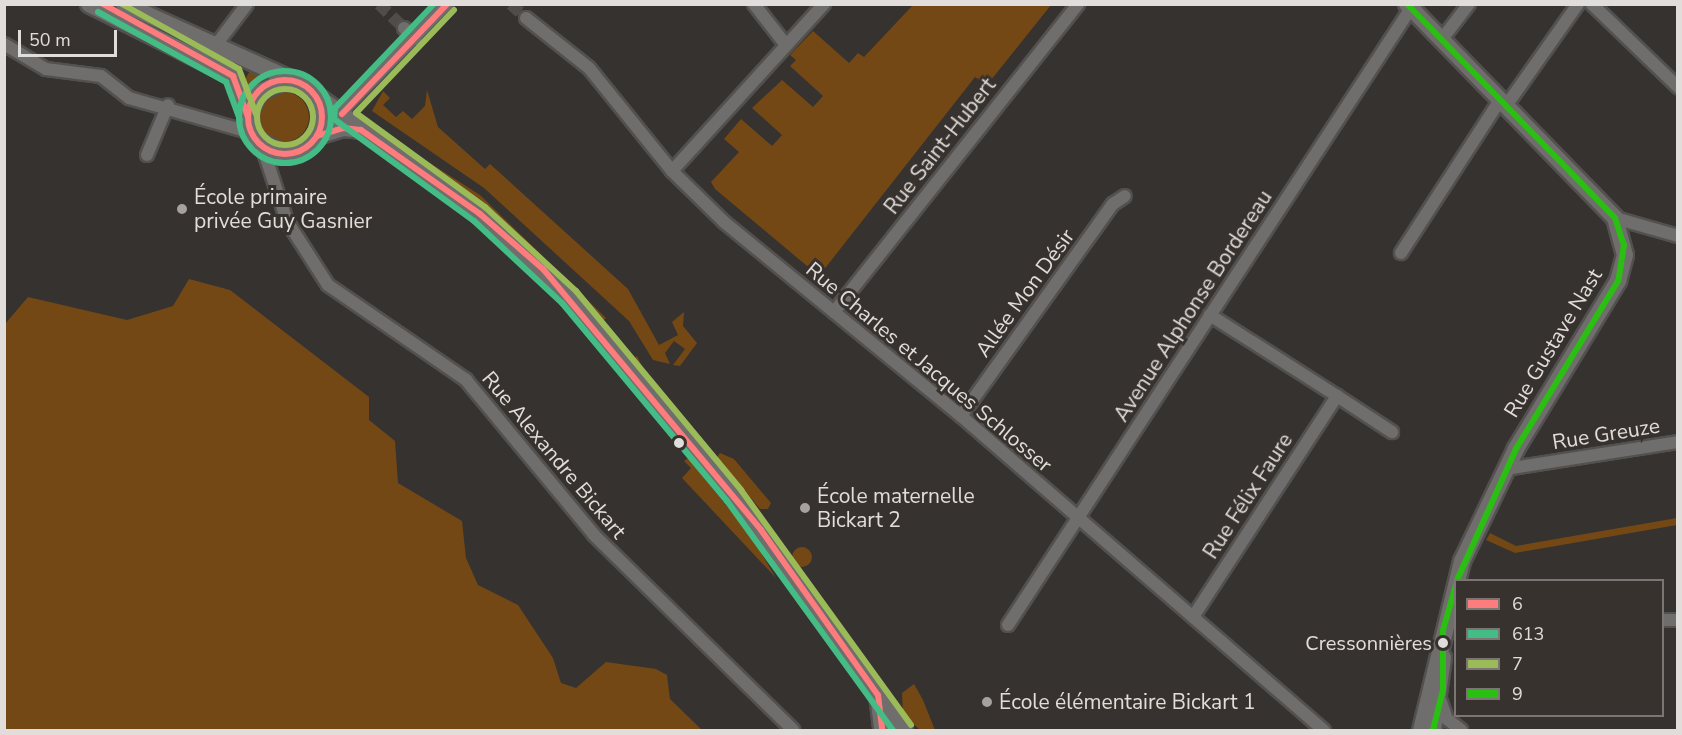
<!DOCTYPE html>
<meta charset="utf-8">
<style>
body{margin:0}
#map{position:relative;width:1682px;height:735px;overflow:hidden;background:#353230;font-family:"Nunito Sans",sans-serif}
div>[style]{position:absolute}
.green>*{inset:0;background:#734815}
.round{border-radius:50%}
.street-tunnel>*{height:12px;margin-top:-6px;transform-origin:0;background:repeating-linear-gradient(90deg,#4f4c4a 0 12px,transparent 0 18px)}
.roads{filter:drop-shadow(2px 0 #53514f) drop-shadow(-2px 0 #53514f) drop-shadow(0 2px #53514f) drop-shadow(0 -2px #53514f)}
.street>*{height:12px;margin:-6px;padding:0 6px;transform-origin:6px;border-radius:6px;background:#706e6c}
.secondary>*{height:16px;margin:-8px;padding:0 8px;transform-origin:8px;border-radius:8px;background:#706e6c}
.bus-1>*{height:6px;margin:-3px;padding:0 3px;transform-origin:3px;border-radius:3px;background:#fe7c7d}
.bus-1>.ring{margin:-3px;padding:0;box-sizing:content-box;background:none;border:6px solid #fe7c7d;border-radius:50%}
.bus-2>*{height:6px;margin:-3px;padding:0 3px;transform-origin:3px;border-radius:3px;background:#44bc86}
.bus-2>.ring{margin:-3px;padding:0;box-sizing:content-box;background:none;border:6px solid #44bc86;border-radius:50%}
.bus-3>*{height:6px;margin:-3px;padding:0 3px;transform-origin:3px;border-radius:3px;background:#9bbb59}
.bus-3>.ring{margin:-3px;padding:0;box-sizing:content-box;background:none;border:6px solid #9bbb59;border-radius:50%}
.bus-4>*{height:6px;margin:-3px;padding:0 3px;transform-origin:3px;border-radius:3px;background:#2bbe13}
.dots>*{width:16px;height:16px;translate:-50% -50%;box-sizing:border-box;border:3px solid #37322e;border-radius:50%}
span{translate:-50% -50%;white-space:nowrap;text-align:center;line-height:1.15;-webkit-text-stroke:6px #37322e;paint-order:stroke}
.bus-label{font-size:20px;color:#e0ddda}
.right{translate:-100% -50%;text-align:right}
.street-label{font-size:21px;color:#e0ddda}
.poi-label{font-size:21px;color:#e0ddda}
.left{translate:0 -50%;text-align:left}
.frame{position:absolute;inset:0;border:6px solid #e0ddda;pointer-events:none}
.legend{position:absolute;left:1454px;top:579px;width:210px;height:138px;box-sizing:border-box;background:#37322e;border:2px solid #7b7673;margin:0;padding:8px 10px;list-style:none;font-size:18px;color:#e0ddda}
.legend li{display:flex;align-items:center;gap:12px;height:30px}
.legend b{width:30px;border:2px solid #7b7673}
.scale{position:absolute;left:18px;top:30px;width:99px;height:27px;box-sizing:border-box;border:3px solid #e0ddda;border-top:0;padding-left:8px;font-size:18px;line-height:21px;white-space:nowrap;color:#e0ddda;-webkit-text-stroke:4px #37322e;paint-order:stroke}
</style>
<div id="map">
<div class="green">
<i style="clip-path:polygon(913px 5px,1051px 5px,987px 85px,975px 77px,819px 276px,715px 189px,711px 182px,739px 152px,724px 139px,741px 119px,772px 146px,782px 135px,752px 108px,782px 80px,813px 107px,823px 96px,790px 66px,796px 60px,790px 55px,813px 31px,849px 63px,858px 53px,864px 57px)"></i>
<i style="clip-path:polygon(251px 69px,271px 78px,247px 100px,243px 83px)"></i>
<i style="clip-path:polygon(427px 90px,438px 127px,485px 169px,490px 164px,628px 289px,659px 345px,678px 335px,672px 322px,684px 312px,683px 326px,697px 343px,680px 366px,673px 365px,685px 349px,674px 341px,665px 353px,670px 364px,653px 360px,629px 321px,484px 188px,372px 111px,383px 91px,390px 98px,383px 105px,396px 117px,403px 111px,412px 119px,425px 106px)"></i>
<i class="round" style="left:259px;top:92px;width:50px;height:50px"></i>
<i style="clip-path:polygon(369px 124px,480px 195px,606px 318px,601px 322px,495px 217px)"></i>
<i style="clip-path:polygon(189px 279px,230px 290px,369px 397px,369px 420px,395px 441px,398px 483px,462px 521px,466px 558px,478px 585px,518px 605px,553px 658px,561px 683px,576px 688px,606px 662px,656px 669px,667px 675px,670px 699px,702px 730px,5px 730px,5px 324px,28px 297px,127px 320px,173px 306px)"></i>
<i style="clip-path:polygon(637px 356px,645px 372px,703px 445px,632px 360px)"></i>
<i style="clip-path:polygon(720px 453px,734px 459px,771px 503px,768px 509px,760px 509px,717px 457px)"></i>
<i style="clip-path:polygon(688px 458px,751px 536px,776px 578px,682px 478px,691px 468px,684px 461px)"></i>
<i style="clip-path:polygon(1677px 518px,1677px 525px,1515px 553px,1486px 540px,1490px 533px,1516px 546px)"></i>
<i class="round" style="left:792px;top:547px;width:20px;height:20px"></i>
<i style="clip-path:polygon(766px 552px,872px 699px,872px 704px,798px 604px)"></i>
<i style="clip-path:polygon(914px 684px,923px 700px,935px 730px,920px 730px,903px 714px,902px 693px)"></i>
</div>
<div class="street-tunnel">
<i style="left:379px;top:4px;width:35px;rotate:44deg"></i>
<i style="left:511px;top:4px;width:21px;rotate:43deg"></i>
</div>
<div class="roads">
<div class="street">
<i style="left:754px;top:4px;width:52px;rotate:52deg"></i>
<i style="left:1592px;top:4px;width:120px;rotate:44deg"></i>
<i style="left:526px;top:18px;width:80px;rotate:38.4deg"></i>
<i style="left:589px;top:68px;width:132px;rotate:51.1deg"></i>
<i style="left:672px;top:171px;width:73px;rotate:44.4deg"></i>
<i style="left:724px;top:222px;width:306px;rotate:39.3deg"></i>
<i style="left:961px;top:416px;width:480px;rotate:40.9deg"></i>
<i style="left:404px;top:28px;width:16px;rotate:43deg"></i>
<i style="left:1442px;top:39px;width:44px;rotate:-52.4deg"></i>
<i style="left:4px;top:44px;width:49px;rotate:30.8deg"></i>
<i style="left:46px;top:69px;width:55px;rotate:7.3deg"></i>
<i style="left:101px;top:76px;width:36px;rotate:38deg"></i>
<i style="left:129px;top:98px;width:128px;rotate:15.9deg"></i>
<i style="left:233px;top:76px;width:38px;rotate:-112deg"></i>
<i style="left:219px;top:41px;width:46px;rotate:-52.9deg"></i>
<i style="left:1506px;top:106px;width:125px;rotate:-54.8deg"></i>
<i style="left:322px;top:132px;width:179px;rotate:-45.7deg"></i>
<i style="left:262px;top:146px;width:79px;rotate:71.6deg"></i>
<i style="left:287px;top:221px;width:76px;rotate:57.4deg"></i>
<i style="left:328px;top:285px;width:168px;rotate:34.5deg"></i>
<i style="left:466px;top:380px;width:201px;rotate:50.4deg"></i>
<i style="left:594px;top:535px;width:279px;rotate:44.4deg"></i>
<i style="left:147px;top:155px;width:54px;rotate:-67.2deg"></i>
<i style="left:672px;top:171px;width:226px;rotate:-47.7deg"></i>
<i style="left:1615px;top:218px;width:66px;rotate:15.9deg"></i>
<i style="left:1401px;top:253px;width:182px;rotate:-57.1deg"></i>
<i style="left:834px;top:312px;width:393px;rotate:-51.6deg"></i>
<i style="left:1337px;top:396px;width:66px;rotate:33.2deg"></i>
<i style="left:961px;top:416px;width:261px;rotate:-54.4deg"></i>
<i style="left:1113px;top:204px;width:14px;rotate:-34deg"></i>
<i style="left:1506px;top:469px;width:174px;rotate:-8.9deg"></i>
<i style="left:1193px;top:617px;width:264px;rotate:-56.9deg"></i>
<i style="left:1337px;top:396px;width:151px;rotate:-147.5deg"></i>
<i style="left:1662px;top:620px;width:16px"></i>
<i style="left:1008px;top:625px;width:737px;rotate:-56.85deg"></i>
<i style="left:1441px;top:702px;width:18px;rotate:71deg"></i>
<i style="left:1447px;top:719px;width:18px;rotate:38deg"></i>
</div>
<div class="secondary">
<i style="left:89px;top:4px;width:161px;rotate:26.6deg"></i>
<i style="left:233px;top:76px;width:43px;rotate:69.4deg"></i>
<i style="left:124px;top:4px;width:190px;rotate:24.3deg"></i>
<i style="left:297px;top:82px;width:21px;rotate:35deg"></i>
<i style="left:314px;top:94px;width:22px;rotate:69deg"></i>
<i style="left:322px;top:115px;width:22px;rotate:103deg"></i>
<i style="left:317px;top:136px;width:18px;rotate:135deg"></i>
<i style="left:304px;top:149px;width:23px;rotate:167deg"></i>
<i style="left:282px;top:154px;width:30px;rotate:-150deg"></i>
<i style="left:256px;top:139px;width:23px;rotate:-110deg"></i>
<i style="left:248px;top:117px;width:26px;rotate:-67deg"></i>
<i style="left:258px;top:93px;width:31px;rotate:-25deg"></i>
<i style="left:1407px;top:4px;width:298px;rotate:45.8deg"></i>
<i style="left:1615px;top:218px;width:38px;rotate:75deg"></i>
<i style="left:1625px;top:255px;width:27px;rotate:105deg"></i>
<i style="left:1618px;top:281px;width:197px;rotate:121.3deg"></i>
<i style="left:1516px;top:449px;width:124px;rotate:115.7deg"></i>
<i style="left:1462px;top:561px;width:174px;rotate:103.6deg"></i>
<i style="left:314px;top:94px;width:205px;rotate:35.9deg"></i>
<i style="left:480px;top:214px;width:122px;rotate:43deg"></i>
<i style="left:569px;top:297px;width:258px;rotate:50.2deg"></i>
<i style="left:734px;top:495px;width:290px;rotate:54.1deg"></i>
<i style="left:317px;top:136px;width:27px;rotate:-17deg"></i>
<i style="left:343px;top:128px;width:18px;rotate:6deg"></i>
<i style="left:878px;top:695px;width:35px;rotate:83deg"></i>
<i style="left:1433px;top:730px;width:73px;rotate:-82.1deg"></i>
</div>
</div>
<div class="bus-1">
<i style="left:103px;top:4px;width:149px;rotate:29deg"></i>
<i style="left:233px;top:76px;width:44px;rotate:69.9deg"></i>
<i class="ring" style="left:248px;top:80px;width:68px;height:68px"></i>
<i style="left:342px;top:114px;width:152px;rotate:-46.3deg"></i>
<i style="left:317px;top:136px;width:27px;rotate:-17deg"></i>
<i style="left:343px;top:128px;width:18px;rotate:6deg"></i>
<i style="left:361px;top:130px;width:146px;rotate:35.2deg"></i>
<i style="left:480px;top:214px;width:84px;rotate:41.1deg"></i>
<i style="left:543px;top:269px;width:340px;rotate:50.1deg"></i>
<i style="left:761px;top:530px;width:202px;rotate:54.7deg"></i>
<i style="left:878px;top:695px;width:35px;rotate:83deg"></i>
</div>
<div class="bus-2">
<i style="left:434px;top:4px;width:144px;rotate:133.6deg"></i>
<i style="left:335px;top:108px;width:11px;rotate:95deg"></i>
<i style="left:334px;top:119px;width:173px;rotate:36.1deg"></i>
<i style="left:474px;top:221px;width:120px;rotate:43deg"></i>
<i style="left:562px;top:303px;width:258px;rotate:50.2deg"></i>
<i style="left:727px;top:501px;width:283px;rotate:54.1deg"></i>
<i style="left:98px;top:12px;width:146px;rotate:28.7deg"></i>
<i style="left:226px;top:82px;width:40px;rotate:69.8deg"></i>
<i class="ring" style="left:239px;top:71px;width:86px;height:86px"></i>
</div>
<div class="bus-3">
<i style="left:122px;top:4px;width:134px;rotate:29.1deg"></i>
<i style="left:239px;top:69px;width:48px;rotate:69.3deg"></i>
<i style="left:454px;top:10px;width:142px;rotate:133.6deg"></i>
<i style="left:356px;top:113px;width:160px;rotate:36.1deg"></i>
<i style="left:485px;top:207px;width:124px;rotate:42.7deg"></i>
<i style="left:576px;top:291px;width:259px;rotate:50.3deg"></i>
<i style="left:741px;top:490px;width:290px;rotate:54.1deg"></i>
<i class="ring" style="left:257px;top:89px;width:50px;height:50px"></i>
</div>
<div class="bus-4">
<i style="left:1407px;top:4px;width:298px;rotate:45.8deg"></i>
<i style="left:1615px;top:218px;width:28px;rotate:72deg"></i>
<i style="left:1624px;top:245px;width:36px;rotate:99deg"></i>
<i style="left:1618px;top:281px;width:197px;rotate:121.3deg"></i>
<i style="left:1516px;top:449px;width:144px;rotate:114.2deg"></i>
<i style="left:1433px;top:730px;width:41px;rotate:-76deg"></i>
<i style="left:1443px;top:690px;width:60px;rotate:-90deg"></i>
<i style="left:1443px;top:630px;width:47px;rotate:-73.9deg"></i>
</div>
<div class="dots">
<i style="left:182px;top:209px;background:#a4a19e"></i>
<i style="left:679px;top:443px;background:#e0ddda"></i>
<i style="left:805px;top:508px;background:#a4a19e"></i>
<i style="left:1443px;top:643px;background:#e0ddda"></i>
<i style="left:987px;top:702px;background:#a4a19e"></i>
</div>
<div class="bus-label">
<span class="right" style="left:1432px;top:643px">Cressonnières</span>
</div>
<div class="street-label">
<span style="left:940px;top:146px;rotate:-52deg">Rue Saint-Hubert</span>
<span style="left:1025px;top:293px;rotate:-54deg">Allée Mon Désir</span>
<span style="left:1193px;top:306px;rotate:-57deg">Avenue Alphonse Bordereau</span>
<span style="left:1553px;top:343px;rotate:-59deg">Rue Gustave Nast</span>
<span style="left:929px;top:367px;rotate:40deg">Rue Charles et Jacques Schlosser</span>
<span style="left:1606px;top:434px;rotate:-9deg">Rue Greuze</span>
<span style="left:554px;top:455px;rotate:50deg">Rue Alexandre Bickart</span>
<span style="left:1248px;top:496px;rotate:-57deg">Rue Félix Faure</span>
</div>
<div class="poi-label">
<span class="left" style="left:194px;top:209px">École primaire<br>privée Guy Gasnier</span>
<span class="left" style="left:817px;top:508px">École maternelle<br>Bickart 2</span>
<span class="left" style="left:999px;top:702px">École élémentaire Bickart 1</span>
</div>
<div class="frame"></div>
<ul class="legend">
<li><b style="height:8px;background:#fe7c7d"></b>6</li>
<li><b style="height:8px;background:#44bc86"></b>613</li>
<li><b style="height:8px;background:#9bbb59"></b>7</li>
<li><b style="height:8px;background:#2bbe13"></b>9</li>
</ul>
<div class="scale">50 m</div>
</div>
